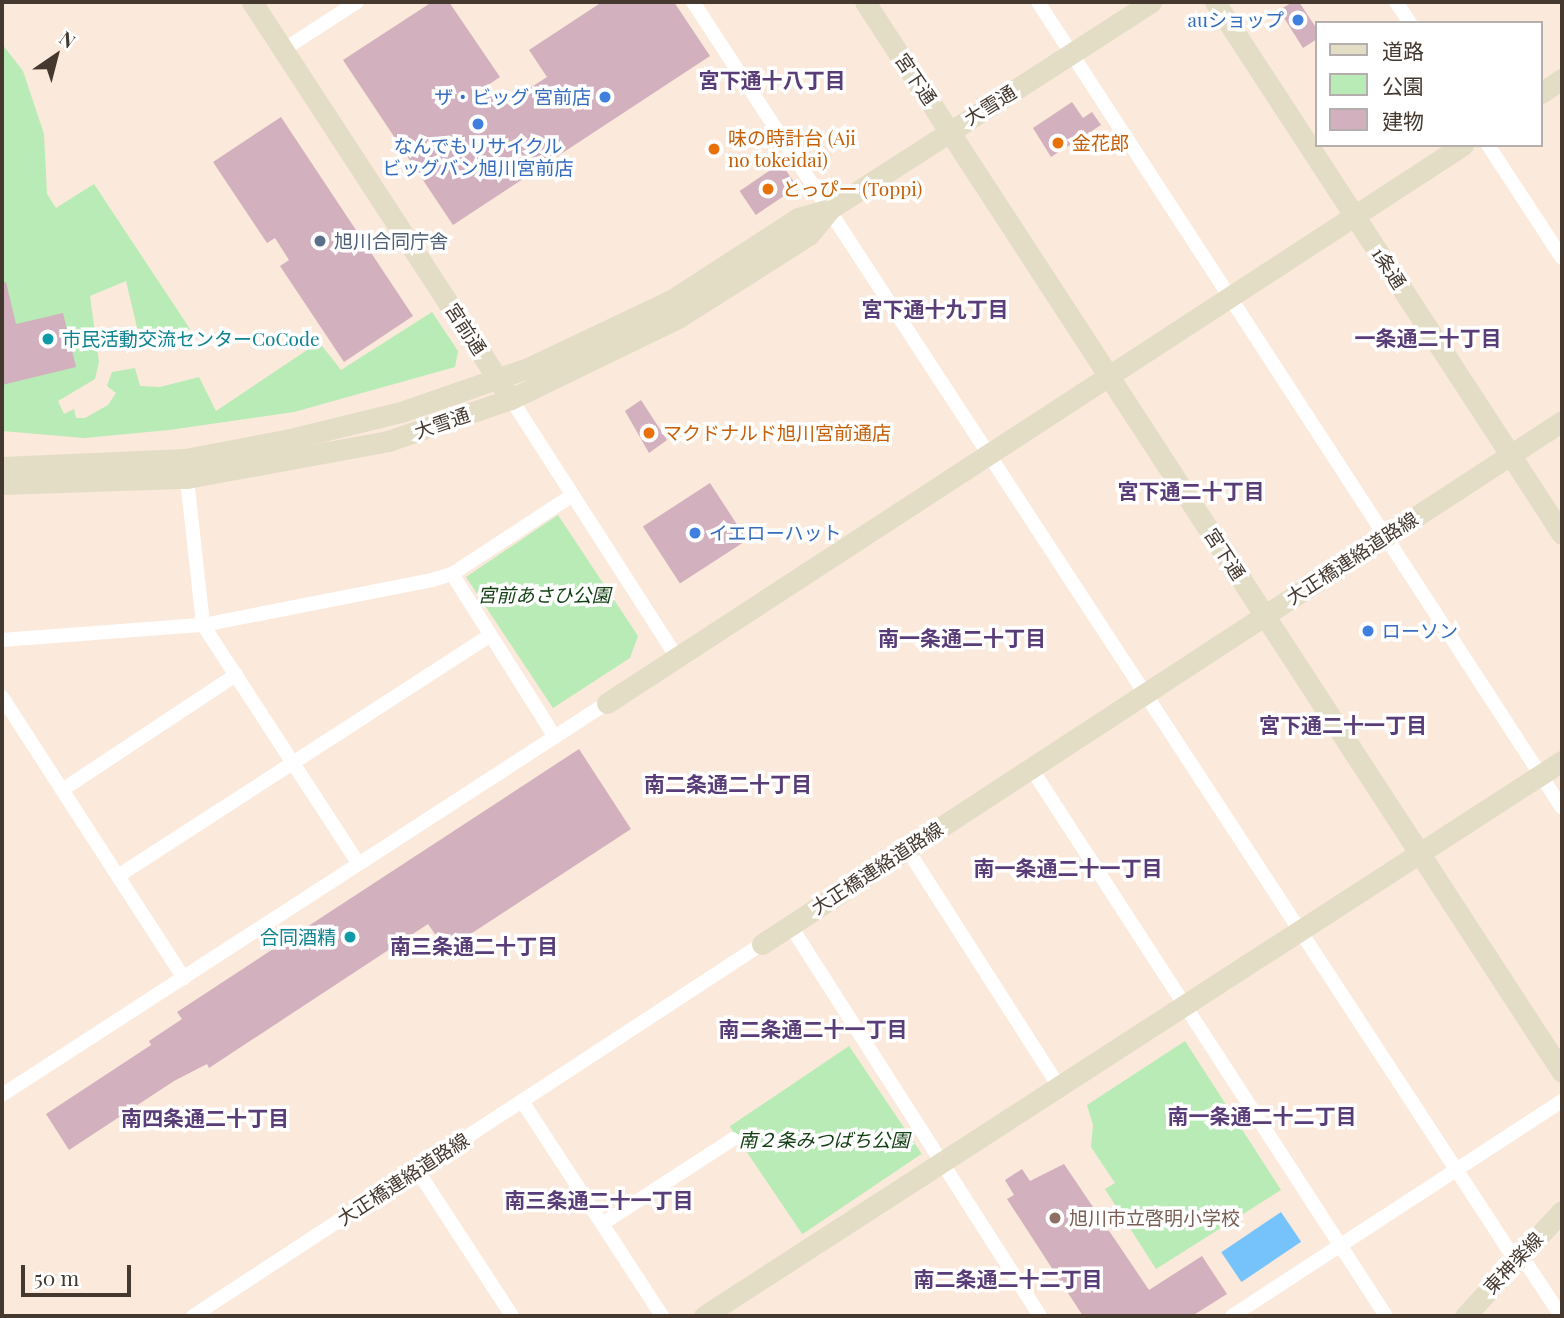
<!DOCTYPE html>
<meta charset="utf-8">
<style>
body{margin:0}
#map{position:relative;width:1564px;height:1318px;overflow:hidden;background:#fbe9dc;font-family:"Playfair Display","Noto Sans JP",serif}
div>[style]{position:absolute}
.green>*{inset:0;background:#b8ebb6;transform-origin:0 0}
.water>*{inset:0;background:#76c3fc;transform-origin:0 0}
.building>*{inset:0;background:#d2b0be;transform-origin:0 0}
.street>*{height:14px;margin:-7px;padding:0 7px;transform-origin:7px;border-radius:7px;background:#fff}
.secondary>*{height:21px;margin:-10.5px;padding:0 10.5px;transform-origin:10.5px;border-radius:10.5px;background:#e4ddc5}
.dots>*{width:19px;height:19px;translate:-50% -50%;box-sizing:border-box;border:4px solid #fff;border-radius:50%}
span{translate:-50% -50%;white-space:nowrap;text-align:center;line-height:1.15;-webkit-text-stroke:7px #fff;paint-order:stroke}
.shop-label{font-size:19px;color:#366cbe}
.right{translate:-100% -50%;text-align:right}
.left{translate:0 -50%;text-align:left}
.street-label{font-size:19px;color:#44382f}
.food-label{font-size:19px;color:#c56008}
.service-label{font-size:19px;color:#4e5e75}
.culture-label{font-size:19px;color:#0d838f}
.park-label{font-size:19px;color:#144015;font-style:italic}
.education-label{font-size:19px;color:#785e54}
.neighbourhood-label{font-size:21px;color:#593d78;font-weight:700}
.frame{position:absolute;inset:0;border:4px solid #44382f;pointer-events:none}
.legend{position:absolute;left:1315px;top:21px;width:228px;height:126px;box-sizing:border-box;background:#fff;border:2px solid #b4afac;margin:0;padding:9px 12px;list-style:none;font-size:21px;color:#44382f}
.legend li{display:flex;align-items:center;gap:14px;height:35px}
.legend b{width:35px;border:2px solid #b4afac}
.north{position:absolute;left:21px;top:21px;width:70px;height:70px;-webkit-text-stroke:5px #fff;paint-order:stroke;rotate:35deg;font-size:19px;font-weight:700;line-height:28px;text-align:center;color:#44382f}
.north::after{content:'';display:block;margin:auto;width:24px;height:32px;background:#44382f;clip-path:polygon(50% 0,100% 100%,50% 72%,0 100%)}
.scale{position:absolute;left:21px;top:1265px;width:110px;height:32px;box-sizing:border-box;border:4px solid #44382f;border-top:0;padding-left:9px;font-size:21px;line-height:24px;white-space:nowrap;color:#44382f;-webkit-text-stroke:5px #fff;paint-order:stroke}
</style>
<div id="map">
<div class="green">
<i style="clip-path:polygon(2px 44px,23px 71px,44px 134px,47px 194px,56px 208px,94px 184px,190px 329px,141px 344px,126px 281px,90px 296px,99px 362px,95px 379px,58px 401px,64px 414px,74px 409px,76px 418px,85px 418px,108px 405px,116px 393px,107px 386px,112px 372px,135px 368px,140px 386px,160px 387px,199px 377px,216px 411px,319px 342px,341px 370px,432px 312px,458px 351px,455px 367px,294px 412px,169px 430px,84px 438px,2px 431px)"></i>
<i style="clip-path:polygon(558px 515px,638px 636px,630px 658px,553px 708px,466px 577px)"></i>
<i style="clip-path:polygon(1185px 1041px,1281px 1190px,1156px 1269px,1105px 1189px,1115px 1183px,1091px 1147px,1093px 1125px,1087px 1105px)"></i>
<i style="left:849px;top:1046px;width:130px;height:144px;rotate:56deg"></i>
</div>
<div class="water">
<i style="left:1281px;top:1212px;width:36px;height:72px;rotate:56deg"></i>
</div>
<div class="building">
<i style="clip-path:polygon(432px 2px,449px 2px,500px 77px,485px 87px,499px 108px,547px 77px,529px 50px,602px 2px,674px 2px,710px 56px,453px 225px,343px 60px)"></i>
<i style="clip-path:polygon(1293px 2px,1299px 2px,1317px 29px,1317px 39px,1303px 48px,1279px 10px)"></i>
<i style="clip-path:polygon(1072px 102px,1083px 118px,1092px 112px,1101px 125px,1051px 157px,1033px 128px)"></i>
<i style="clip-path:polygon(281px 117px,413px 316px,344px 362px,280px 266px,289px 260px,275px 238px,267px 243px,213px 162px)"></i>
<i style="left:781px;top:163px;width:29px;height:50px;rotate:56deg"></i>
<i style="clip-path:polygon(6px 282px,16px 324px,63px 313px,76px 367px,2px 385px,2px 283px)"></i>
<i style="clip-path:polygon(641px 400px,667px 440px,649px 453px,625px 411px)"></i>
<i style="left:710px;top:483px;width:68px;height:80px;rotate:57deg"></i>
<i style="clip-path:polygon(579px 749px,631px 829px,446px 950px,428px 924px,209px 1068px,207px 1064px,174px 1081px,69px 1150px,46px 1114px,151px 1045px,149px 1041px,182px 1019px,177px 1012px)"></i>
<i style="clip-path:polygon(1064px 1164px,1149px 1290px,1202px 1256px,1227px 1294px,1192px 1316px,1083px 1316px,1007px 1199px,1014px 1195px,1005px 1180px,1022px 1169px,1030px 1181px)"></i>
</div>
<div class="street">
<i style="left:693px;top:2px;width:1504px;rotate:56.83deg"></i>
<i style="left:1038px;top:2px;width:961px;rotate:56.97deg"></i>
<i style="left:1396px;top:2px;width:25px;rotate:56deg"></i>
<i style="left:283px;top:50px;width:88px;rotate:-33deg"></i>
<i style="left:1488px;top:145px;width:135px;rotate:56.8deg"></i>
<i style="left:511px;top:399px;width:308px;rotate:57.3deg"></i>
<i style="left:186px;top:470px;width:156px;rotate:83.7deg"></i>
<i style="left:203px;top:625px;width:285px;rotate:56.9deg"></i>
<i style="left:452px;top:574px;width:193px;rotate:57.7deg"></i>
<i style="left:2px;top:640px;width:202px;rotate:-4.3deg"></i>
<i style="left:203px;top:625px;width:233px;rotate:-11.1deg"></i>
<i style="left:432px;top:580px;width:21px;rotate:-17deg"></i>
<i style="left:452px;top:574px;width:142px;rotate:-33.2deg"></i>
<i style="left:2px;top:697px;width:335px;rotate:57.1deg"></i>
<i style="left:1031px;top:768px;width:653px;rotate:57.06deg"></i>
<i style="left:62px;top:790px;width:209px;rotate:-33.5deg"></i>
<i style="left:907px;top:849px;width:286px;rotate:57.4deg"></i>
<i style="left:118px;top:876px;width:443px;rotate:-32.9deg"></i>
<i style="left:790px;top:925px;width:464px;rotate:57.4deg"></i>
<i style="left:2px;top:1095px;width:721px;rotate:-32.94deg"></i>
<i style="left:522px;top:1101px;width:257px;rotate:56.9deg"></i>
<i style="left:417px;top:1170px;width:174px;rotate:56.9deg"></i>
<i style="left:602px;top:1224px;width:156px;rotate:-33deg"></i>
<i style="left:1521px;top:1255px;width:73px;rotate:56.7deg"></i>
<i style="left:193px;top:1316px;width:680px;rotate:-33.18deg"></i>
<i style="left:1232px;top:1316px;width:394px;rotate:-33.1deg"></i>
</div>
<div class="secondary">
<i style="left:252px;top:2px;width:465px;rotate:56.9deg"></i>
<i style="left:865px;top:2px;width:1277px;rotate:56.92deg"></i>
<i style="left:1215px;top:2px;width:635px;rotate:56.89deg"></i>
<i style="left:1541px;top:93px;width:25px;rotate:-34deg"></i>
<i style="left:2px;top:467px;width:183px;rotate:-2.5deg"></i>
<i style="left:185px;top:459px;width:103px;rotate:-10.7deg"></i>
<i style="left:286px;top:440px;width:118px;rotate:-13.7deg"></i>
<i style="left:401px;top:412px;width:134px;rotate:-19.1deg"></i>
<i style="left:528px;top:368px;width:161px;rotate:-25.4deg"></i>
<i style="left:673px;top:299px;width:149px;rotate:-32.9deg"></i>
<i style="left:798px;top:218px;width:33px;rotate:-16deg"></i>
<i style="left:830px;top:209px;width:382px;rotate:-32.8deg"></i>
<i style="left:2px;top:484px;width:185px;rotate:-1.9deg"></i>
<i style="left:187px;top:478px;width:204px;rotate:-10.4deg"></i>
<i style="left:388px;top:441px;width:130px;rotate:-18.9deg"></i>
<i style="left:511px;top:399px;width:186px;rotate:-25.9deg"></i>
<i style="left:678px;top:318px;width:155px;rotate:-32.4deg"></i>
<i style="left:809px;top:235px;width:33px;rotate:-51deg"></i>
<i style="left:607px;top:703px;width:1022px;rotate:-33.1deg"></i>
<i style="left:762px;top:944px;width:956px;rotate:-33.17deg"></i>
<i style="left:704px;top:1316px;width:1022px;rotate:-32.9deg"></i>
<i style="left:1465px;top:1316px;width:143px;rotate:-47.3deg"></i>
</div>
<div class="dots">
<i style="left:1298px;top:20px;background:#3f7fe0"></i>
<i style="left:605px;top:97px;background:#3f7fe0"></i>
<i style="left:478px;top:124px;background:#3f7fe0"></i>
<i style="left:1058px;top:143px;background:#e8710a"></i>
<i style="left:714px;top:149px;background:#e8710a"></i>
<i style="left:768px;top:189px;background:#e8710a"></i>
<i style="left:320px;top:241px;background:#5c6f8a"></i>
<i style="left:48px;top:339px;background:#0f9aa8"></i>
<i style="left:649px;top:433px;background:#e8710a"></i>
<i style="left:695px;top:533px;background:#3f7fe0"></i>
<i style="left:1368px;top:631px;background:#3f7fe0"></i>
<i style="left:350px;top:937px;background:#0f9aa8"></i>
<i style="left:1055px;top:1218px;background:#8d6e63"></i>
</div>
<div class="shop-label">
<span class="right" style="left:1284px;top:20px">auショップ</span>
<span class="right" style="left:591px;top:97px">ザ・ビッグ 宮前店</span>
<span style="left:478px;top:157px">なんでもリサイクル<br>ビッグバン旭川宮前店</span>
<span class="left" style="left:709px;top:533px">イエローハット</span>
<span class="left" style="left:1382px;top:631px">ローソン</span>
</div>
<div class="street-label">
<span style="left:916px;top:79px;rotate:56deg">宮下通</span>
<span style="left:990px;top:105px;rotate:-32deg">大雪通</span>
<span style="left:1389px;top:268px;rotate:57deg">1条通</span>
<span style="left:466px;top:329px;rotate:57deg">宮前通</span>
<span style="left:442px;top:423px;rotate:-19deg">大雪通</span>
<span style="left:1225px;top:554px;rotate:57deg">宮下通</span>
<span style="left:1352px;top:558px;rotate:-33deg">大正橋連絡道路線</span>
<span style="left:877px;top:868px;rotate:-33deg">大正橋連絡道路線</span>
<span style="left:403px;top:1179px;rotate:-33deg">大正橋連絡道路線</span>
<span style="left:1513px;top:1263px;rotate:-47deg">東神楽線</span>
</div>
<div class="food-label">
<span class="left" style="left:728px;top:149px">味の時計台 (Aji<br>no tokeidai)</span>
<span class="left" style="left:1072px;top:143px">金花郎</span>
<span class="left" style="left:782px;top:189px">とっぴー (Toppi)</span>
<span class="left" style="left:663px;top:433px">マクドナルド旭川宮前通店</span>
</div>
<div class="service-label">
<span class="left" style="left:334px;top:241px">旭川合同庁舎</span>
</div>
<div class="culture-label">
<span class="left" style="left:62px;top:339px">市民活動交流センターCoCode</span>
<span class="right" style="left:336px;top:937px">合同酒精</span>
</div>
<div class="park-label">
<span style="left:544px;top:595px">宮前あさひ公園</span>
<span style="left:824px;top:1140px">南２条みつばち公園</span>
</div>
<div class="education-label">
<span class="left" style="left:1069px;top:1218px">旭川市立啓明小学校</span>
</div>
<div class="neighbourhood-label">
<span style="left:772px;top:79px">宮下通十八丁目</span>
<span style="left:935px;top:308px">宮下通十九丁目</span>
<span style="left:1428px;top:337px">一条通二十丁目</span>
<span style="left:1191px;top:490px">宮下通二十丁目</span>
<span style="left:962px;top:637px">南一条通二十丁目</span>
<span style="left:1343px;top:724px">宮下通二十一丁目</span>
<span style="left:728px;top:783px">南二条通二十丁目</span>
<span style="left:1068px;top:867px">南一条通二十一丁目</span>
<span style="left:474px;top:945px">南三条通二十丁目</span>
<span style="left:813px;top:1028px">南二条通二十一丁目</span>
<span style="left:1262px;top:1115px">南一条通二十二丁目</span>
<span style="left:205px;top:1117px">南四条通二十丁目</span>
<span style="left:599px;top:1199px">南三条通二十一丁目</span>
<span style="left:1008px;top:1278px">南二条通二十二丁目</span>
</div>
<div class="frame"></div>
<ul class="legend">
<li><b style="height:9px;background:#e4ddc5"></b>道路</li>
<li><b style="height:19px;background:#b8ebb6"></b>公園</li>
<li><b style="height:19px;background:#d2b0be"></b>建物</li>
</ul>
<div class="north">N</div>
<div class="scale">50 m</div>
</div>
